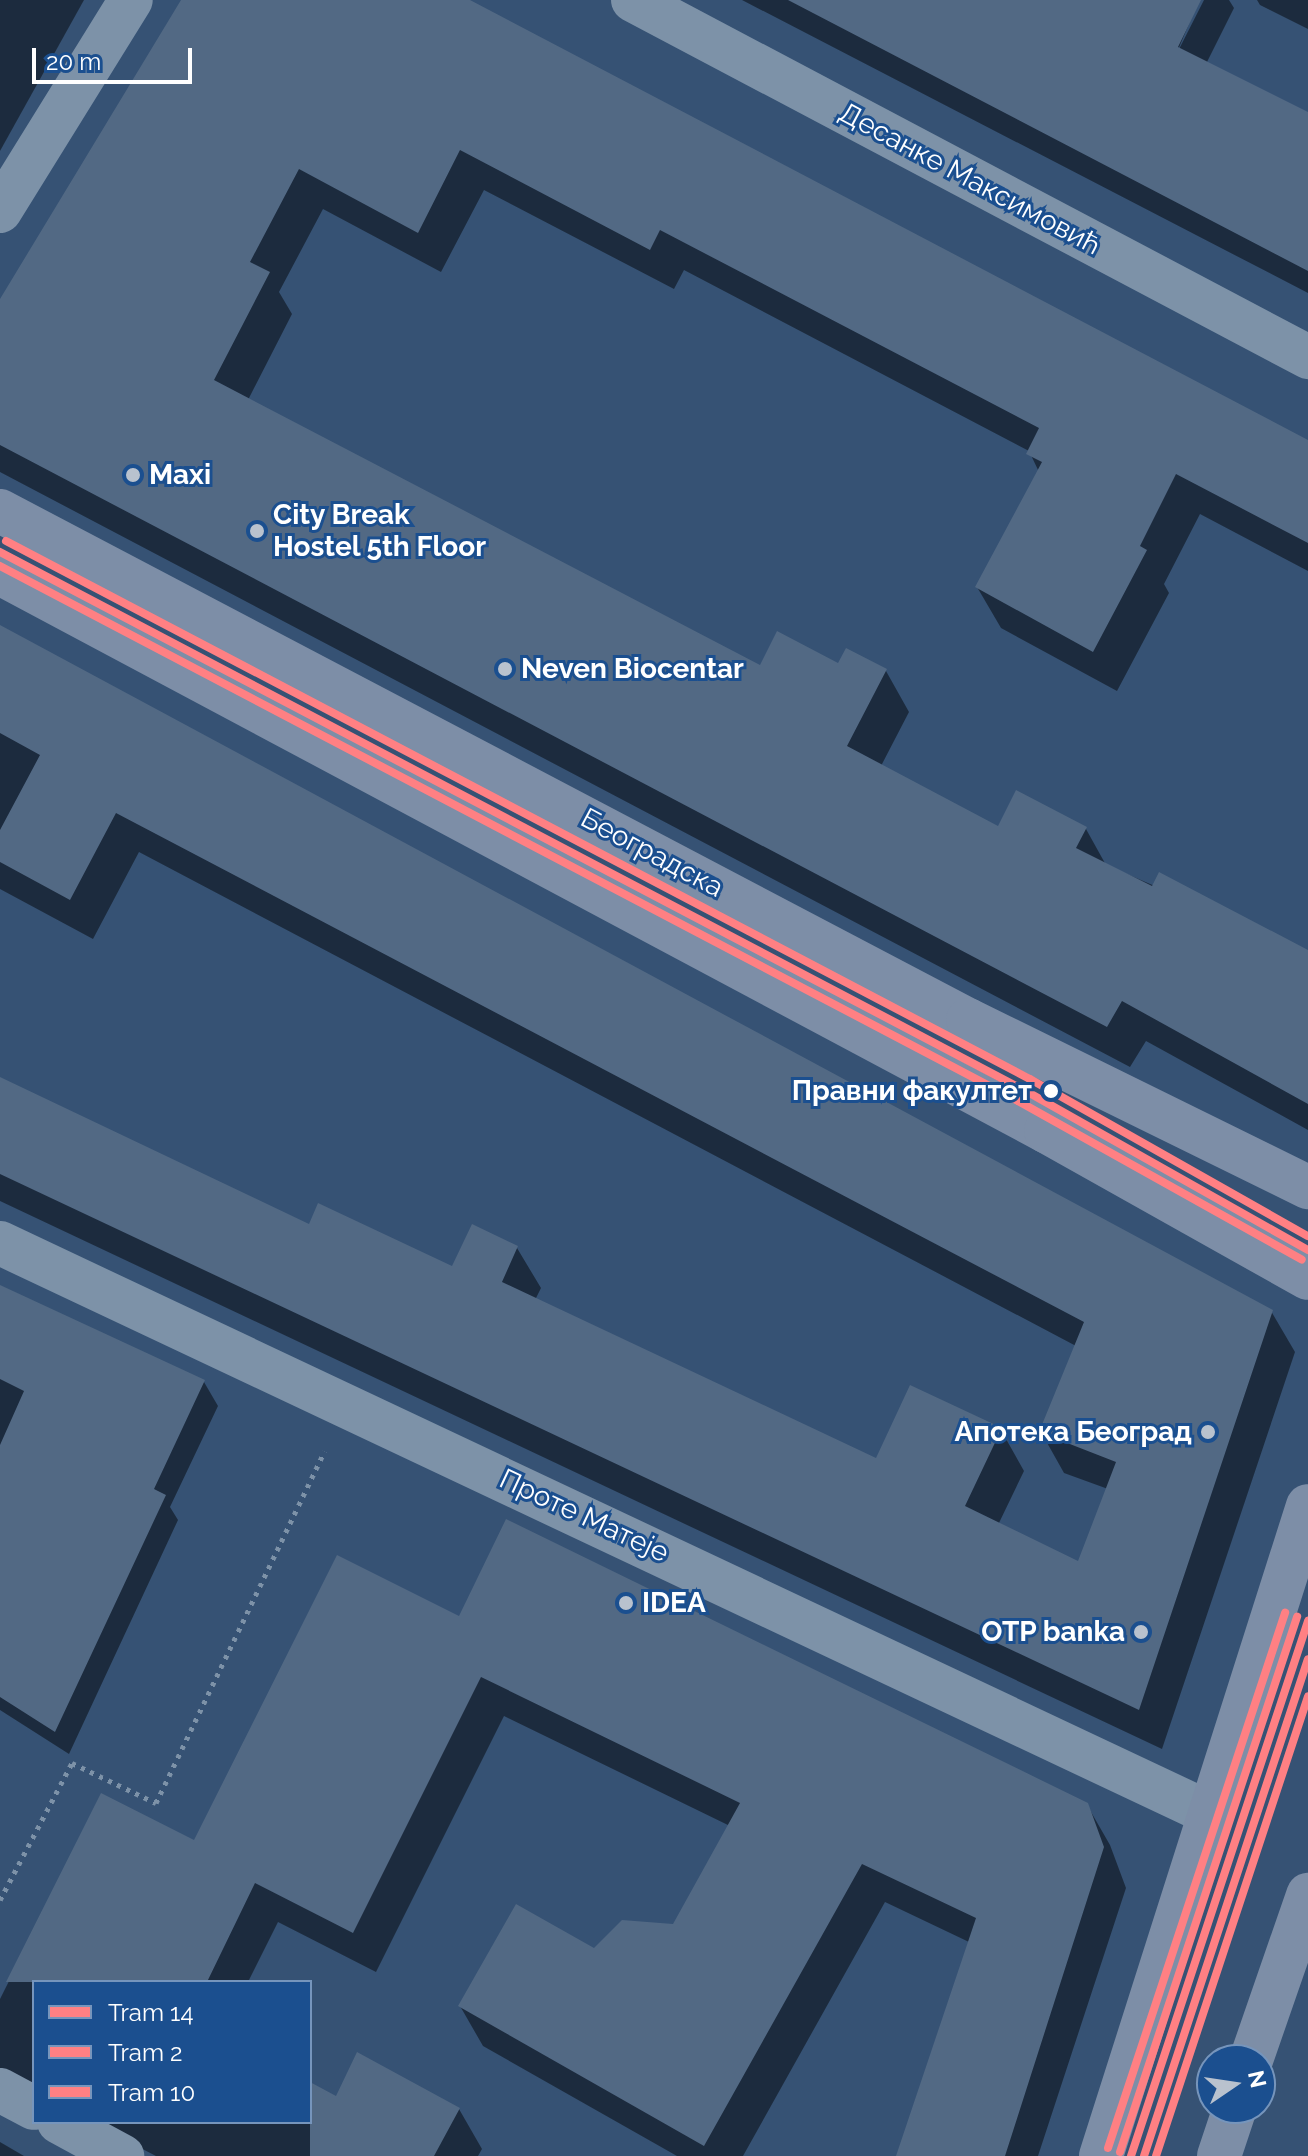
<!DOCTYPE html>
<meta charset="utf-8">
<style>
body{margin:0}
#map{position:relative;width:1308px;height:2156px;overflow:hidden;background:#365274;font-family:Raleway,sans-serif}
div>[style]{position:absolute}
.shadow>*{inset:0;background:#0007}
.building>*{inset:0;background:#526984}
.path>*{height:5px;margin-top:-2.5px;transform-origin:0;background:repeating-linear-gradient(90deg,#7d92a8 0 4px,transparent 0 10px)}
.minor>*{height:44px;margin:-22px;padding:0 22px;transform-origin:22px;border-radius:22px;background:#7d92a8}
.major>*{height:44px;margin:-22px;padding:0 22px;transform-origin:22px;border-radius:22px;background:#7d8ea7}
.tram-1>*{height:8px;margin:-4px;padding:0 4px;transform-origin:4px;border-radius:4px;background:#ff8083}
.tram-2>*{height:8px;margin:-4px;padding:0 4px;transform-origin:4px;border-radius:4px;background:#ff8083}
.tram-3>*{height:8px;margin:-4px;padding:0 4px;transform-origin:4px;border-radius:4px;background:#ff8083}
.tram-4>*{height:8px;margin:-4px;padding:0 4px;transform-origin:4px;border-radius:4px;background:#ff8083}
.tram-5>*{height:8px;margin:-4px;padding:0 4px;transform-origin:4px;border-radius:4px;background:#ff8083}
.tram-6>*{height:8px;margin:-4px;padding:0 4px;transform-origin:4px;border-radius:4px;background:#ff8083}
.dots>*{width:22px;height:22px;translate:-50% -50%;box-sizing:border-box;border:4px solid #1b4f8f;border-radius:50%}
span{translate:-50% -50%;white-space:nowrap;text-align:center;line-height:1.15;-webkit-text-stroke:6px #1b4f8f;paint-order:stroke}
.street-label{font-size:28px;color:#fff}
.poi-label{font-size:28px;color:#fff;font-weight:700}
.left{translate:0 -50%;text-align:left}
.right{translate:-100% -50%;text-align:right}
.stop-label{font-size:28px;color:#fff;font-weight:700}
.legend{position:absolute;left:32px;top:1980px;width:280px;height:144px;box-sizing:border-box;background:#1b4f8f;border:2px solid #7695bc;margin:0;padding:10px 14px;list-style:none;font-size:24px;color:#fff}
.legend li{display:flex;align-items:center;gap:16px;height:40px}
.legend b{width:40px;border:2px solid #7695bc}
.north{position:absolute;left:1196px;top:2044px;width:80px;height:80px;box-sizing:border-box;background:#1b4f8f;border:2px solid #7695bc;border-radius:50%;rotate:77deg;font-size:22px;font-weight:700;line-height:32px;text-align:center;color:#fff}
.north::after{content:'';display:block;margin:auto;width:28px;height:36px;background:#b9c2ce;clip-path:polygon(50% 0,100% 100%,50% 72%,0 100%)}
.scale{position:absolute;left:32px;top:48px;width:160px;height:36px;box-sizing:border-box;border:4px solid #fff;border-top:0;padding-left:10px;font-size:24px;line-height:28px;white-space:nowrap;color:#fff;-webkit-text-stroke:6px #1b4f8f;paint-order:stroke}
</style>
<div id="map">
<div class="shadow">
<i style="clip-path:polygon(0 0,84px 0,0 151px)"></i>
<i style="clip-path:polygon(183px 0,466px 0,1308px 443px,1308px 571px,1200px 514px,1164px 584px,1169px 593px,1117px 691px,1001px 628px,977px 587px,1039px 472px,1029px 451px,684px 270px,674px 289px,484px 190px,441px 272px,323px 209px,279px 292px,292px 314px,248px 400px,761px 667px,886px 671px,909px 712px,881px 766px,999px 829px,1086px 829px,1106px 865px,1308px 952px,1308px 1130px,1146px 1041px,1130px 1067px,0 472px,0 304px)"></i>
<i style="clip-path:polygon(742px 0,1199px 0,1175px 57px,1204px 0,1229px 0,1234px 8px,1206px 64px,1308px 115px,1308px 293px)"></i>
<i style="clip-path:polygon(1257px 0,1308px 0,1308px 29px,1260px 5px)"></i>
<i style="clip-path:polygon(0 627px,1271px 1311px,1295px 1352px,1162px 1749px,0 1201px,0 1079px,310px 1227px,453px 1269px,517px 1248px,541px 1288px,535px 1300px,877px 1461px,1001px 1430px,1024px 1471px,998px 1525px,1080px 1564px,1108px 1489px,1064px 1473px,1041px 1432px,1076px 1346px,139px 852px,93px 939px,0 889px)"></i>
<i style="clip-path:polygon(0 1286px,204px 1382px,218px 1406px,170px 1507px,178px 1520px,69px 1754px,0 1710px)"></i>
<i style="clip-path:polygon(460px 1619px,1087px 1805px,1110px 1845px,1126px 1888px,1038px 2156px,898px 2156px,969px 1942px,885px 1902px,743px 2156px,677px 2156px,483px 2046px,460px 2006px,595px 1951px,674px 1926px,730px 1826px,504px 1716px,376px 1972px,278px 1922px,248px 1982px,34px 1982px,34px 2093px,0 2072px,0 1999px,102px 1796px,195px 1843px)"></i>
<i style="clip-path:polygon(310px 2084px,336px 2099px,459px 2109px,482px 2149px,478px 2156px,156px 2156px,90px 2122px,310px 2122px)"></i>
<i style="clip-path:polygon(0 2142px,24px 2156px,0 2156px)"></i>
</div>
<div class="building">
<i style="clip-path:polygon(181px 0,470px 0,1308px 440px,1308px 543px,1176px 474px,1140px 546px,1147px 550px,1093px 652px,975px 587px,1042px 462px,1026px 454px,1039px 428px,660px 230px,650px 250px,460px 150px,418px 233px,299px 169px,250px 262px,270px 272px,214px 380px,760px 665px,777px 631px,838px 663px,846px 648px,887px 669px,847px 746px,998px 826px,1016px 790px,1087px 827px,1076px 848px,1152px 886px,1159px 872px,1308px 950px,1308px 1104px,1122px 1001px,1107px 1027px,0 445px,0 299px)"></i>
<i style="clip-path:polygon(788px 0,1201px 0,1178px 47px,1308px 112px,1308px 271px)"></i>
<i style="clip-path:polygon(0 625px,1273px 1310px,1139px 1710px,0 1174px,0 1077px,309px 1224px,318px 1203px,452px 1266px,472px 1224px,518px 1246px,502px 1282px,876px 1458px,910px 1385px,1002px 1428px,965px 1506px,1078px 1561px,1116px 1462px,1039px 1432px,1084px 1322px,116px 813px,70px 900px,0 862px,0 830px,40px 755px,0 733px)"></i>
<i style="clip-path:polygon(0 1285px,205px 1380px,154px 1489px,166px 1495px,55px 1732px,0 1697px,0 1445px,24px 1391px,0 1379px)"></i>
<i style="clip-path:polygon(506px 1519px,1088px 1803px,1104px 1847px,1005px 2156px,896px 2156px,976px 1918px,862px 1864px,704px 2146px,458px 2006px,516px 1904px,594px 1948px,622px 1920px,673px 1924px,740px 1803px,481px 1677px,353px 1933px,255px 1883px,207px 1982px,6px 1982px,101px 1793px,194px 1840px,337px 1555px,459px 1616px)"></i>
<i style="clip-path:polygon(357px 2052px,460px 2108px,434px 2156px,310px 2156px,310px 2082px,336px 2096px)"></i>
</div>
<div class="path">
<i style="left:0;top:1900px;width:155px;rotate:-62.3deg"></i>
<i style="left:72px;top:1763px;width:93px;rotate:25.5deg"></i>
<i style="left:156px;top:1803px;width:390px;rotate:-64.4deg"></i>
</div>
<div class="minor">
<i style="left:633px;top:0;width:764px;rotate:27.87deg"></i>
<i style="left:0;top:211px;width:248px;rotate:-58.2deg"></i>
<i style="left:0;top:1243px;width:1337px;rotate:25.24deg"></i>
<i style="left:0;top:2090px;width:38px;rotate:28deg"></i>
<i style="left:59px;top:2122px;width:72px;rotate:28.4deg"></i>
</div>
<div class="major">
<i style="left:0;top:511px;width:1094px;rotate:27.74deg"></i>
<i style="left:968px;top:1020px;width:379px;rotate:26.2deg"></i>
<i style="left:0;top:573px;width:1186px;rotate:28.08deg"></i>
<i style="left:1046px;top:1131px;width:300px;rotate:29.3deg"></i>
<i style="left:1251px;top:2060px;width:175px;rotate:-70.9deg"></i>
<i style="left:1101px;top:2156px;width:682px;rotate:-72.34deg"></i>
<i style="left:1219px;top:2156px;width:51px;rotate:-71.6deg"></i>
</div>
<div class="tram-1">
<i style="left:0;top:552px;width:1157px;rotate:27.72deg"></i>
<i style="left:1024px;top:1090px;width:326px;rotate:29.4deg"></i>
<i style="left:1131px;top:2156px;width:564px;rotate:-71.69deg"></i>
</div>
<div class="tram-2">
<i style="left:0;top:566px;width:1150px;rotate:27.72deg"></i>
<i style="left:1018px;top:1101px;width:325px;rotate:29.2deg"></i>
<i style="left:1144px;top:2156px;width:523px;rotate:-71.74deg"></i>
</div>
<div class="tram-3">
<i style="left:6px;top:541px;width:1157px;rotate:27.72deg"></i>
<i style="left:1030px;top:1079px;width:319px;rotate:29.5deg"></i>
</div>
<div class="tram-4">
<i style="left:1120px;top:2152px;width:564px;rotate:-71.69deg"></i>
</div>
<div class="tram-5">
<i style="left:1156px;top:2156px;width:484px;rotate:-71.7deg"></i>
</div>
<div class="tram-6">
<i style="left:1108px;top:2148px;width:564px;rotate:-71.69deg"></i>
</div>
<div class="dots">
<i style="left:133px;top:475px;background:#b9c2ce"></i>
<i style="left:257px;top:531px;background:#b9c2ce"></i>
<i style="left:505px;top:669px;background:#b9c2ce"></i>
<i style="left:1051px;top:1091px;background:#fff"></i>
<i style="left:1208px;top:1432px;background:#b9c2ce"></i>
<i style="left:626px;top:1603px;background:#b9c2ce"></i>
<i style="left:1141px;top:1632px;background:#b9c2ce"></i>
</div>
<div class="street-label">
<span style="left:970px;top:179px;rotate:28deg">Десанке Максимовић</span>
<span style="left:652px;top:853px;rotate:28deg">Београдска</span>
<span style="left:584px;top:1516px;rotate:25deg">Проте Матеје</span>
</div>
<div class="poi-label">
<span class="left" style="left:149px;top:475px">Maxi</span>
<span class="left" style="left:273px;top:531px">City Break<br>Hostel 5th Floor</span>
<span class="left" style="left:521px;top:669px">Neven Biocentar</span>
<span class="right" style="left:1192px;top:1432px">Апотека Београд</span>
<span class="left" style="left:642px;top:1603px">IDEA</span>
<span class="right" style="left:1125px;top:1632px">OTP banka</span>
</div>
<div class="stop-label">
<span class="right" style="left:1032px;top:1091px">Правни факултет</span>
</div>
<ul class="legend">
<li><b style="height:10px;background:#ff8083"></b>Tram 14</li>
<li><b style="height:10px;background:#ff8083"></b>Tram 2</li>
<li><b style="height:10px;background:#ff8083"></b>Tram 10</li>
</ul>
<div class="north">N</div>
<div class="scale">20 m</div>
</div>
